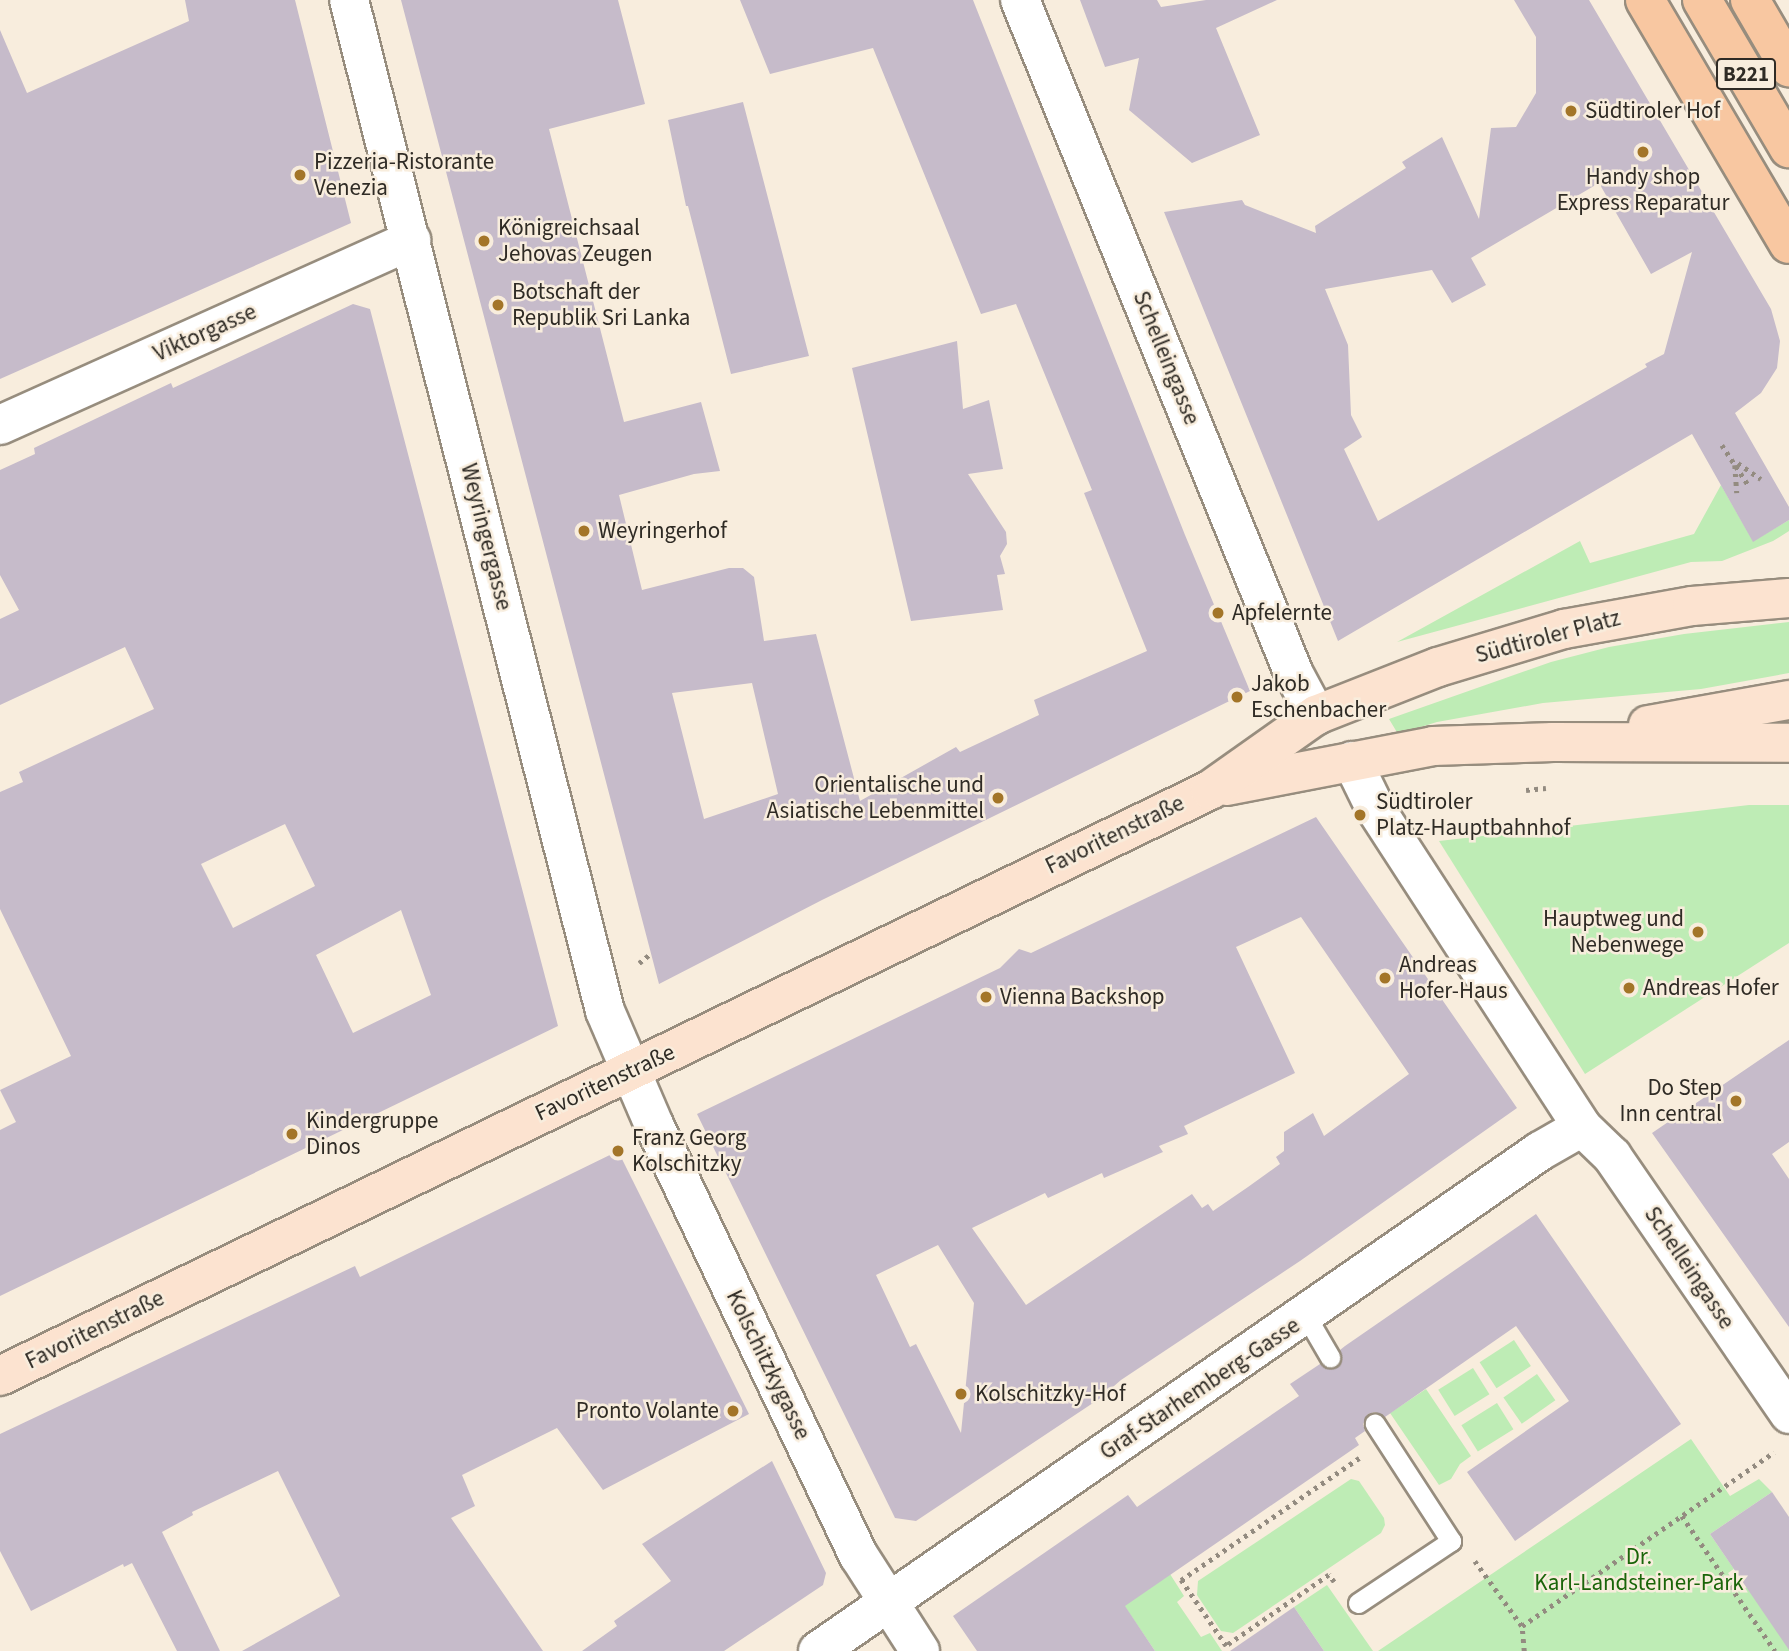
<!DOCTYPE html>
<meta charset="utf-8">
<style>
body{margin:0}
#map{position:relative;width:1789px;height:1651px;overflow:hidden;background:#f8eddd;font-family:"Source Sans 3",sans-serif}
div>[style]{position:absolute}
.green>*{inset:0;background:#beecb5;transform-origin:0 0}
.building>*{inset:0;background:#c6bbca}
.path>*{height:4.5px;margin-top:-2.25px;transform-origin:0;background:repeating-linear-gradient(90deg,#938b80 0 3.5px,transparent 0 8.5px)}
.roads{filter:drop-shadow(2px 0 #978d7e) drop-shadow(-2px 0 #978d7e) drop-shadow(0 2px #978d7e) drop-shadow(0 -2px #978d7e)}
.lane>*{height:19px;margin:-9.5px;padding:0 9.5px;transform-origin:9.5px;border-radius:9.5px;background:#fff}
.street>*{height:38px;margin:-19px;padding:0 19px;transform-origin:19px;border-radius:19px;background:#fff}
.secondary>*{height:38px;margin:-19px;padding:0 19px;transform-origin:19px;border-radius:19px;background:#fce3d0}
.primary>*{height:38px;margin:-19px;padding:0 19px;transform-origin:19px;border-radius:19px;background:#f8c7a1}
.dots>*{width:19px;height:19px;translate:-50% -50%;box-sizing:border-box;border:4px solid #f8eddd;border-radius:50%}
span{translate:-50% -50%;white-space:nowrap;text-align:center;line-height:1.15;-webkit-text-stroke:5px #f8eddd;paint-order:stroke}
.shield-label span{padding:2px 5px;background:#f8eddd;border:2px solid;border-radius:5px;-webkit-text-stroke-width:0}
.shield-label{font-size:21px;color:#2f2b25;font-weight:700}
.poi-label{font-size:23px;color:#2f2b25}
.left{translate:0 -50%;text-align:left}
.right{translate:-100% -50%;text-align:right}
.street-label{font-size:23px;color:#2f2b25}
.park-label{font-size:23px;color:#1a6509}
</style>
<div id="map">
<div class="green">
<i style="clip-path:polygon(1721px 485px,1753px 541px,1789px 520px,1789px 531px,1773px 541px,1722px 561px,1691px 562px,1397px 642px,1580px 541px,1590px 563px,1694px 534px)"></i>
<i style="clip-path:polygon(1789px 622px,1789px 673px,1701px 689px,1543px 703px,1437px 722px,1398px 734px,1389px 719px,1551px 662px,1609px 647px,1684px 634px)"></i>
<i style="clip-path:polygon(1749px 805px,1789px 805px,1789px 943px,1585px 1074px,1439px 841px)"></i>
<i style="left:1514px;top:1340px;width:31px;height:41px;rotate:57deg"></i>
<i style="left:1473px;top:1368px;width:31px;height:41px;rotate:58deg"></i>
<i style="left:1537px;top:1374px;width:32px;height:41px;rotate:55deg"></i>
<i style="clip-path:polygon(1426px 1389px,1471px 1456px,1460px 1464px,1451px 1479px,1439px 1485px,1390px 1413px)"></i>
<i style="left:1497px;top:1403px;width:31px;height:42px;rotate:58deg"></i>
<i style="clip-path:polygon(1691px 1439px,1730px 1496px,1759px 1479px,1772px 1492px,1710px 1534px,1734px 1569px,1728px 1573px,1740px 1591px,1747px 1587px,1789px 1638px,1789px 1651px,1378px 1651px)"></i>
<i style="clip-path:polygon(1351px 1479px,1359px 1481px,1384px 1518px,1385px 1525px,1381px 1533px,1233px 1633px,1221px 1631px,1197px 1595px,1198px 1581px)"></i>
<i style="clip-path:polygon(1170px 1574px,1184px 1596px,1177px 1602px,1201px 1637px,1210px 1633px,1222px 1651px,1155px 1651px,1119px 1598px)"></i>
<i style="clip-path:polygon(1327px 1585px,1373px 1651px,1324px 1651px,1294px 1607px)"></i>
</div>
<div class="building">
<i style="clip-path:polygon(185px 0,295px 0,351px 223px,0 379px,0 30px,27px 93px,189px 21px)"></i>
<i style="clip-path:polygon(evenodd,401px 0,618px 0,645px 104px,549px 129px,624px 422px,701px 402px,720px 471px,694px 474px,619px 495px,642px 590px,729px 568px,743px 568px,754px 577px,764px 641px,816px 634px,860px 801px,956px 747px,960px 752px,1039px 715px,1034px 700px,1147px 651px,1084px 493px,1092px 490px,1016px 304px,981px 314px,873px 48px,770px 74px,740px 0,973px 0,1185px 535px,1250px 691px,822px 900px,659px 984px,401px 0,752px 683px,778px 794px,704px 819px,672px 693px,752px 683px)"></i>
<i style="clip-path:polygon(1080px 0,1157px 0,1161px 7px,1206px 0,1277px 0,1216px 28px,1260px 135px,1192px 163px,1129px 110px,1139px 58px,1105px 67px)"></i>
<i style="clip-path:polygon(evenodd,1514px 0,1589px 0,1771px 309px,1780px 341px,1777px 368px,1761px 393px,1735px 413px,1789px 507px,1789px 520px,1753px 542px,1692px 434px,1338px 641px,1164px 212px,1242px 200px,1245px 205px,1316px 233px,1315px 226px,1406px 168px,1402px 162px,1442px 137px,1479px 219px,1491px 128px,1516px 127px,1536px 93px,1536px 37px,1514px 0,1599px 183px,1651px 274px,1692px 252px,1664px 354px,1645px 364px,1647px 367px,1378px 521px,1344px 449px,1362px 437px,1351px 415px,1348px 345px,1325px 289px,1432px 270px,1452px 303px,1486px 285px,1471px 258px,1599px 183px)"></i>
<i style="clip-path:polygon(743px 102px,809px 356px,731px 374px,688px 206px,686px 206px,668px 120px)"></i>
<i style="clip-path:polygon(evenodd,353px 304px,370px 309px,558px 1026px,0 1296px,0 1130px,16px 1122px,0 1090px,71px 1056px,0 909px,0 792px,23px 782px,19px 772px,154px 709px,125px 647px,0 705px,0 619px,19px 610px,0 575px,0 470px,35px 454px,34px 448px,171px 383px,173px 388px,353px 304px,285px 824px,315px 886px,233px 928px,201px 864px,285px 824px,353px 304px,401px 910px,431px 995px,353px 1033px,316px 955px,401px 910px)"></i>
<i style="clip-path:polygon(957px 341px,963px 409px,989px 400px,1003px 469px,968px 474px,1006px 532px,1007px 544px,1000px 556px,1005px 574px,997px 575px,1003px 610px,911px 621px,852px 368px)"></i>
<i style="clip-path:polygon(evenodd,1316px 817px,1517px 1108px,1300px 1261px,1121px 1380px,1099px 1399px,916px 1521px,895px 1518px,697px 1114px,1000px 968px,1019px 949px,1031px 953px,1316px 817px,1301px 917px,1409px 1074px,1324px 1136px,1313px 1113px,1284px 1132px,1284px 1151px,1276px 1157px,1280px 1164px,1248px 1187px,1213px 1211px,1208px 1204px,1202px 1208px,1192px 1194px,1026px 1305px,972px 1228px,1045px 1193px,1048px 1198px,1102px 1173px,1104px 1178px,1163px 1152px,1159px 1146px,1188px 1134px,1184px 1126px,1295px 1073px,1236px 947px,1301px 917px,1316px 817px,938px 1245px,974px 1303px,961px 1433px,916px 1344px,910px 1347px,876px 1275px,938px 1245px)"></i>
<i style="clip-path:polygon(1789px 1040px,1789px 1142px,1772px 1154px,1789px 1179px,1789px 1327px,1652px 1133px)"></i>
<i style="clip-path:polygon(618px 1151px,749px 1414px,603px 1490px,557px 1428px,462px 1475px,475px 1506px,451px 1518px,543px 1651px,242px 1651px,340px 1596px,278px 1471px,192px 1512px,193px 1515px,162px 1532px,220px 1651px,177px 1651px,132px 1563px,124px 1567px,123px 1564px,31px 1611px,0 1551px,0 1434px,355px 1266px,360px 1277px)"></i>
<i style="clip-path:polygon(1536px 1214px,1681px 1424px,1515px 1541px,1467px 1472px,1569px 1401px,1516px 1326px,1385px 1417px,1375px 1412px,1368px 1414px,1363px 1424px,1365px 1431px,1355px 1438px,1359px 1445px,1125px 1606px,1155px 1651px,977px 1651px,953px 1616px,1128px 1495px,1137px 1507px,1299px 1396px,1290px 1384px,1320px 1364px,1329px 1369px,1337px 1367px,1342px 1358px,1340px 1350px,1345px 1346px)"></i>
<i style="clip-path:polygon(772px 1461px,826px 1573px,823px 1585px,724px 1651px,582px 1651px,617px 1626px,614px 1621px,671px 1581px,642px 1544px)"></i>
<i style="clip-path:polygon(1772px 1492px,1789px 1517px,1789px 1650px,1710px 1534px)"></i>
<i style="clip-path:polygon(1294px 1607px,1324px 1651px,1230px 1651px)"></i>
</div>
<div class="path">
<i style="left:1722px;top:445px;width:49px;rotate:56.6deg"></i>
<i style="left:1738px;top:463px;width:28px;rotate:35deg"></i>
<i style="left:1735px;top:465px;width:28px;rotate:86deg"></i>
<i style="left:1526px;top:790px;width:20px;rotate:-6deg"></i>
<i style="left:639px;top:963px;width:14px;rotate:-39deg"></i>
<i style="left:1682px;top:1516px;width:164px;rotate:55.4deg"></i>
<i style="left:1475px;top:1561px;width:80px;rotate:54.1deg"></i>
<i style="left:1334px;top:1582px;width:9px;rotate:-126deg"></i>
<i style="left:1329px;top:1575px;width:125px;rotate:145.4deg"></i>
<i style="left:1226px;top:1646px;width:80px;rotate:-124.3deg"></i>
<i style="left:1181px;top:1580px;width:216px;rotate:-34.4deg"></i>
<i style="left:1524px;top:1651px;width:25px;rotate:-95deg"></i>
<i style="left:1522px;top:1626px;width:306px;rotate:-34.6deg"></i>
</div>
<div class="roads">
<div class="lane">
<i style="left:1306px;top:1316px;width:48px;rotate:59.7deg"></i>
<i style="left:1358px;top:1603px;width:112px;rotate:-33.7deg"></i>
<i style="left:1451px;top:1541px;width:140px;rotate:-123deg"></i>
</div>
<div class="street">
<i style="left:349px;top:0;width:1043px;rotate:75.79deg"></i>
<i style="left:605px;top:1011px;width:126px;rotate:66.7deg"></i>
<i style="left:655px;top:1127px;width:475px;rotate:64.6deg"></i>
<i style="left:859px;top:1556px;width:113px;rotate:57.3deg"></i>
<i style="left:1020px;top:0;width:728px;rotate:67.88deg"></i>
<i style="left:1294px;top:674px;width:47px;rotate:61.8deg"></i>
<i style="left:0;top:425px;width:451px;rotate:-24.2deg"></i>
<i style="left:1352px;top:761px;width:52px;rotate:63.9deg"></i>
<i style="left:1375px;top:808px;width:380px;rotate:57deg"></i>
<i style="left:1582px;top:1127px;width:42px;rotate:44deg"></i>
<i style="left:1612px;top:1156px;width:313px;rotate:55.5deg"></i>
<i style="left:818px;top:1651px;width:878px;rotate:-34.7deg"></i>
<i style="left:1540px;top:1151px;width:48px;rotate:-29.7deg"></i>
</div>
<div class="secondary">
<i style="left:1648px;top:725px;width:143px;rotate:-10.1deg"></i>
<i style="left:1226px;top:786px;width:211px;rotate:-10.9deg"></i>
<i style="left:1433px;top:746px;width:120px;rotate:-1.9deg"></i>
<i style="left:1553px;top:742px;width:236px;rotate:0.2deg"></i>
<i style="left:0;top:1376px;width:1344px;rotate:-25.84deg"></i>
<i style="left:1210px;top:790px;width:130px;rotate:-35.3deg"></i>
<i style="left:1316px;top:715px;width:131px;rotate:-21.5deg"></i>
<i style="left:1438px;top:667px;width:132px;rotate:-16.8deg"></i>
<i style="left:1564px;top:629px;width:130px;rotate:-10.2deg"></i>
<i style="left:1692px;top:606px;width:97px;rotate:-4.7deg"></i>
</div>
<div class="primary">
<i style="left:1645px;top:0;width:283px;rotate:59.5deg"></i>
<i style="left:1702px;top:0;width:172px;rotate:59.6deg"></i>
<i style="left:1750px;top:0;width:78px;rotate:59.8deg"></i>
</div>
</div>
<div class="dots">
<i style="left:1571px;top:111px;background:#a37528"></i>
<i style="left:1643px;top:152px;background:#a37528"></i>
<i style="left:300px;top:175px;background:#a37528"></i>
<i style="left:484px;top:241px;background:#a37528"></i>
<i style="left:498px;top:305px;background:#a37528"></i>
<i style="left:584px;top:531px;background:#a37528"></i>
<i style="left:1218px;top:613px;background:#a37528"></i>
<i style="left:1237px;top:697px;background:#a37528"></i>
<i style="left:998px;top:798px;background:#a37528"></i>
<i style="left:1360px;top:815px;background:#a37528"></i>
<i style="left:1698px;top:932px;background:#a37528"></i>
<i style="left:1385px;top:978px;background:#a37528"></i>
<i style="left:1629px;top:988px;background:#a37528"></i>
<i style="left:986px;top:997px;background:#a37528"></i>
<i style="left:1736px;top:1101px;background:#a37528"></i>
<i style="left:292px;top:1134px;background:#a37528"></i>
<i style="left:618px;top:1151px;background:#a37528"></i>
<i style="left:961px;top:1394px;background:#a37528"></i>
<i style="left:733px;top:1411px;background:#a37528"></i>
</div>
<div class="shield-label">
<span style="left:1746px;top:74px">B221</span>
</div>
<div class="poi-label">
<span class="left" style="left:1585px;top:111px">Südtiroler Hof</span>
<span class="left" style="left:314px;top:175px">Pizzeria-Ristorante<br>Venezia</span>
<span style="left:1643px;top:190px">Handy shop<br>Express Reparatur</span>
<span class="left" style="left:498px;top:241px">Königreichsaal<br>Jehovas Zeugen</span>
<span class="left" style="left:512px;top:305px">Botschaft der<br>Republik Sri Lanka</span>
<span class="left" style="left:598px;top:531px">Weyringerhof</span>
<span class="left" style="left:1232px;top:613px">Apfelernte</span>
<span class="left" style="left:1251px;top:697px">Jakob<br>Eschenbacher</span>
<span class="right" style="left:984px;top:798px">Orientalische und<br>Asiatische Lebenmittel</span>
<span class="left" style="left:1376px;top:815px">Südtiroler<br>Platz-Hauptbahnhof</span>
<span class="right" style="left:1684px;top:932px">Hauptweg und<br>Nebenwege</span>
<span class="left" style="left:1399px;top:978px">Andreas<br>Hofer-Haus</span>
<span class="left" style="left:1643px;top:988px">Andreas Hofer</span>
<span class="left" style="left:1000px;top:997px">Vienna Backshop</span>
<span class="right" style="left:1722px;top:1101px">Do Step<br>Inn central</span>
<span class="left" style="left:306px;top:1134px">Kindergruppe<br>Dinos</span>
<span class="left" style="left:632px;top:1151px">Franz Georg<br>Kolschitzky</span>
<span class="left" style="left:975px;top:1394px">Kolschitzky-Hof</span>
<span class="right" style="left:719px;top:1411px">Pronto Volante</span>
</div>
<div class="street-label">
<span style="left:205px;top:333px;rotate:-24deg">Viktorgasse</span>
<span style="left:1166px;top:358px;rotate:68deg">Schelleingasse</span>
<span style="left:486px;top:537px;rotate:76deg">Weyringergasse</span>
<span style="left:1548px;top:637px;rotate:-15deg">Südtiroler Platz</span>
<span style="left:1115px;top:835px;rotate:-26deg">Favoritenstraße</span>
<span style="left:605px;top:1083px;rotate:-25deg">Favoritenstraße</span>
<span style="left:1689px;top:1268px;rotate:56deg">Schelleingasse</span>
<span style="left:95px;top:1330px;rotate:-26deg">Favoritenstraße</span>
<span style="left:768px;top:1365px;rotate:64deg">Kolschitzkygasse</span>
<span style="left:1200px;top:1389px;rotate:-34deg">Graf-Starhemberg-Gasse</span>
</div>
<div class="park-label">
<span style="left:1639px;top:1570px">Dr.<br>Karl-Landsteiner-Park</span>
</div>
</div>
